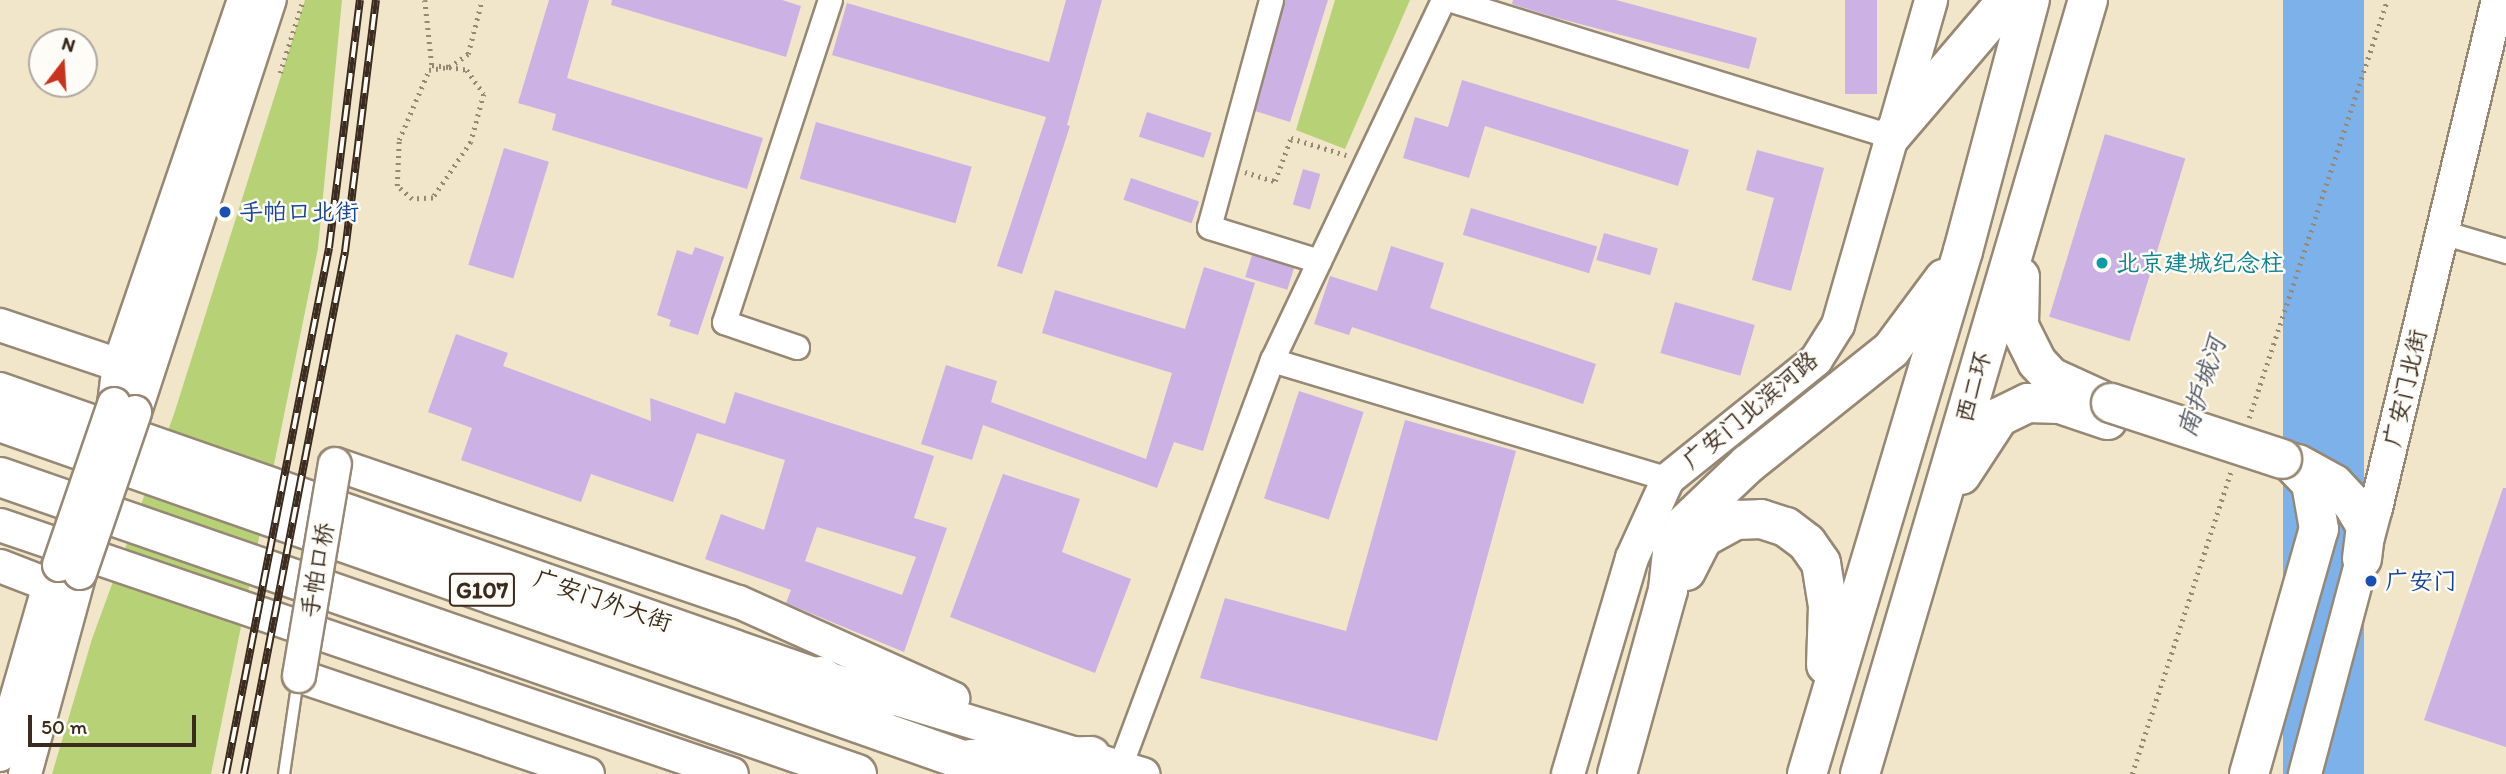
<!DOCTYPE html>
<meta charset="utf-8">
<style>
body{margin:0}
#map{position:relative;width:2506px;height:774px;overflow:hidden;background:#f1e6ca;font-family:Itim,"LXGW WenKai TC",sans-serif}
div>[style]{position:absolute}
.green>*{inset:0;background:#b7d176}
.water>*{inset:0;background:#7db1ea;transform-origin:0 0}
.building>*{inset:0;background:#ccb1e5;transform-origin:0 0}
.path>*{height:4.5px;margin-top:-2.25px;transform-origin:0;background:repeating-linear-gradient(90deg,#968874 0 2px,transparent 0 7px)}
.roads{filter:drop-shadow(2px 0 #968874) drop-shadow(-2px 0 #968874) drop-shadow(0 2px #968874) drop-shadow(0 -2px #968874)}
.lane>*{height:10px;margin:-5px;padding:0 5px;transform-origin:5px;border-radius:5px;background:#fff}
.street>*{height:23px;margin:-11.5px;padding:0 11.5px;transform-origin:11.5px;border-radius:11.5px;background:#fff}
.secondary>*{height:32px;margin:-16px;padding:0 16px;transform-origin:16px;border-radius:16px;background:#fff}
.highway>*{height:38px;margin:-19px;padding:0 19px;transform-origin:19px;border-radius:19px;background:#fff}
.rail>*{height:8px;margin-top:-4px;transform-origin:0;background:repeating-linear-gradient(90deg,#fdfcf7 0 16px,#3b2a1e 0 32px);box-sizing:border-box;border-block:2px solid #3b2a1e}
.bridges{filter:drop-shadow(2px 0 #968874) drop-shadow(-2px 0 #968874) drop-shadow(0 2px #968874) drop-shadow(0 -2px #968874)}
.secondary-bridge>*{height:32px;margin:-16px;padding:0 16px;transform-origin:16px;border-radius:16px;background:#fff}
.highway-bridge>*{height:38px;margin:-19px;padding:0 19px;transform-origin:19px;border-radius:19px;background:#fff}
.dots>*{width:19px;height:19px;translate:-50% -50%;box-sizing:border-box;border:4px solid #fdfcf7;border-radius:50%}
span{translate:-50% -50%;white-space:nowrap;text-align:center;line-height:1.15;-webkit-text-stroke:5px #fdfcf7;paint-order:stroke}
.shield-label span{padding:2px 5px;background:#fdfcf7;border:2px solid;border-radius:5px;-webkit-text-stroke-width:0}
.shield-label{font-size:23px;color:#3b2a1e;font-weight:700}
.transit-label{font-size:24px;color:#164399}
.left{translate:0 -50%;text-align:left}
.culture-label{font-size:24px;color:#0d838f}
.street-label{font-size:24px;color:#3b2a1e}
.water-label{font-size:26px;color:#525965;font-style:italic}
.north{position:absolute;left:28px;top:28px;width:70px;height:70px;box-sizing:border-box;background:#fdfcf7;border:2px solid #afa8a0;border-radius:50%;rotate:17deg;font-size:19px;font-weight:700;line-height:28px;text-align:center;color:#3b2a1e}
.north::after{content:'';display:block;margin:auto;width:24px;height:32px;background:#c8321e;clip-path:polygon(50% 0,100% 100%,50% 72%,0 100%)}
.scale{position:absolute;left:28px;top:715px;width:168px;height:32px;box-sizing:border-box;border:4px solid #3b2a1e;border-top:0;padding-left:9px;font-size:21px;line-height:24px;white-space:nowrap;color:#3b2a1e;-webkit-text-stroke:5px #fdfcf7;paint-order:stroke}
</style>
<div id="map">
<div class="green">
<i style="clip-path:polygon(305px 0,342px 0,318px 248px,211px 774px,52px 774px,92px 639px,174px 414px)"></i>
<i style="clip-path:polygon(1335px 0,1410px 0,1345px 149px,1296px 130px)"></i>
</div>
<div class="water">
<i style="left:2283px;top:0;width:81px;height:812px"></i>
</div>
<div class="building">
<i style="clip-path:polygon(549px 0,589px 0,567px 78px,763px 138px,747px 189px,552px 130px,556px 114px,518px 103px)"></i>
<i style="clip-path:polygon(612px 0,782px 0,801px 6px,786px 57px,611px 5px)"></i>
<i style="clip-path:polygon(1066px 0,1102px 0,1067px 125px,1070px 126px,1022px 274px,997px 266px,1046px 117px,832px 55px,847px 3px,1049px 62px)"></i>
<i style="clip-path:polygon(1285px 0,1328px 0,1290px 122px,1255px 111px)"></i>
<i style="clip-path:polygon(1513px 0,1616px 0,1757px 38px,1749px 69px,1550px 16px,1512px 4px)"></i>
<i style="left:1845px;top:0;width:32px;height:94px"></i>
<i style="clip-path:polygon(1462px 80px,1689px 150px,1678px 186px,1485px 126px,1469px 178px,1403px 158px,1415px 117px,1448px 127px)"></i>
<i style="left:1147px;top:112px;width:68px;height:26px;rotate:18deg"></i>
<i style="left:816px;top:122px;width:162px;height:59px;rotate:16deg"></i>
<i style="left:2105px;top:134px;width:84px;height:191px;rotate:17deg"></i>
<i style="left:504px;top:148px;width:47px;height:122px;rotate:17deg"></i>
<i style="clip-path:polygon(1757px 150px,1824px 168px,1791px 291px,1752px 280px,1774px 198px,1746px 190px)"></i>
<i style="left:1303px;top:169px;width:18px;height:37px;rotate:16deg"></i>
<i style="left:1131px;top:178px;width:72px;height:23px;rotate:19deg"></i>
<i style="left:1471px;top:208px;width:132px;height:28px;rotate:17deg"></i>
<i style="left:1604px;top:233px;width:56px;height:28px;rotate:16deg"></i>
<i style="clip-path:polygon(1391px 246px,1444px 263px,1430px 308px,1596px 364px,1583px 404px,1352px 327px,1349px 335px,1314px 324px,1330px 276px,1377px 291px)"></i>
<i style="clip-path:polygon(695px 247px,724px 257px,698px 335px,669px 326px,671px 320px,657px 315px,677px 250px,692px 255px)"></i>
<i style="left:1252px;top:255px;width:44px;height:23px;rotate:17deg"></i>
<i style="clip-path:polygon(1204px 267px,1255px 283px,1203px 451px,1174px 442px,1157px 488px,983px 425px,972px 460px,921px 444px,946px 365px,997px 381px,991px 402px,1146px 459px,1172px 373px,1042px 333px,1055px 290px,1185px 329px)"></i>
<i style="left:1675px;top:302px;width:83px;height:53px;rotate:16deg"></i>
<i style="clip-path:polygon(evenodd,456px 334px,508px 353px,503px 366px,651px 421px,650px 398px,725px 424px,735px 392px,934px 456px,914px 518px,947px 528px,904px 652px,786px 603px,791px 590px,705px 559px,721px 514px,764px 530px,785px 460px,697px 433px,673px 502px,591px 474px,581px 502px,461px 460px,472px 428px,428px 412px,456px 334px,817px 527px,916px 557px,902px 595px,805px 561px,817px 527px)"></i>
<i style="left:1299px;top:391px;width:68px;height:113px;rotate:18deg"></i>
<i style="clip-path:polygon(1405px 420px,1516px 451px,1437px 741px,1200px 678px,1225px 598px,1346px 631px)"></i>
<i style="clip-path:polygon(1003px 474px,1080px 499px,1062px 552px,1131px 579px,1095px 673px,950px 617px)"></i>
<i style="clip-path:polygon(2503px 488px,2506px 488px,2506px 747px,2424px 720px)"></i>
</div>
<div class="path">
<i style="left:425px;top:0;width:65px;rotate:83.9deg"></i>
<i style="left:432px;top:65px;width:17px;rotate:7deg"></i>
<i style="left:449px;top:67px;width:18px;rotate:9deg"></i>
<i style="left:467px;top:70px;width:29px;rotate:55deg"></i>
<i style="left:484px;top:94px;width:50px;rotate:105.2deg"></i>
<i style="left:471px;top:142px;width:68px;rotate:124.2deg"></i>
<i style="left:433px;top:198px;width:21px;rotate:177deg"></i>
<i style="left:412px;top:199px;width:20px;rotate:-139deg"></i>
<i style="left:397px;top:186px;width:46px;rotate:-87.5deg"></i>
<i style="left:399px;top:140px;width:76px;rotate:-66.8deg"></i>
<i style="left:429px;top:70px;width:20px;rotate:-9deg"></i>
<i style="left:449px;top:67px;width:23px;rotate:-34deg"></i>
<i style="left:468px;top:54px;width:56px;rotate:-75.5deg"></i>
<i style="left:280px;top:73px;width:77px;rotate:-72.5deg"></i>
<i style="left:1245px;top:172px;width:31px;rotate:17deg"></i>
<i style="left:1275px;top:181px;width:46px;rotate:-69.6deg"></i>
<i style="left:1291px;top:138px;width:58px;rotate:17.2deg"></i>
<i style="left:2249px;top:418px;width:440px;rotate:-71.7deg"></i>
<i style="left:2132px;top:774px;width:318px;rotate:-71.9deg"></i>
</div>
<div class="roads">
<div class="lane">
<i style="left:284px;top:774px;width:96px;rotate:-81.6deg"></i>
</div>
<div class="street">
<i style="left:1271px;top:0;width:235px;rotate:105.3deg"></i>
<i style="left:1209px;top:227px;width:115px;rotate:17.2deg"></i>
<i style="left:1451px;top:0;width:461px;rotate:17.2deg"></i>
<i style="left:2442px;top:232px;width:67px;rotate:16.5deg"></i>
<i style="left:797px;top:347px;width:77px;rotate:-161.1deg"></i>
<i style="left:724px;top:322px;width:339px;rotate:-71.8deg"></i>
<i style="left:1272px;top:360px;width:413px;rotate:16.7deg"></i>
<i style="left:1120px;top:766px;width:434px;rotate:-69.5deg"></i>
<i style="left:1272px;top:360px;width:399px;rotate:-64.6deg"></i>
</div>
<div class="secondary">
<i style="left:0;top:325px;width:145px;rotate:18.6deg"></i>
<i style="left:0;top:389px;width:869px;rotate:19.29deg"></i>
<i style="left:820px;top:676px;width:338px;rotate:16.9deg"></i>
<i style="left:114px;top:404px;width:39px;rotate:-83deg"></i>
<i style="left:119px;top:365px;width:386px;rotate:-71.1deg"></i>
<i style="left:135px;top:412px;width:434px;rotate:-71.9deg"></i>
<i style="left:335px;top:464px;width:427px;rotate:18.9deg"></i>
<i style="left:739px;top:602px;width:235px;rotate:24.2deg"></i>
<i style="left:0;top:525px;width:773px;rotate:18.79deg"></i>
<i style="left:0;top:566px;width:53px;rotate:21.2deg"></i>
<i style="left:299px;top:676px;width:305px;rotate:18.7deg"></i>
<i style="left:0;top:755px;width:177px;rotate:-73.9deg"></i>
<i style="left:49px;top:585px;width:22px;rotate:-63deg"></i>
<i style="left:25px;top:774px;width:208px;rotate:-74.7deg"></i>
<i style="left:1568px;top:774px;width:225px;rotate:-73.5deg"></i>
<i style="left:1632px;top:558px;width:87px;rotate:-65.5deg"></i>
<i style="left:1668px;top:479px;width:190px;rotate:-38.8deg"></i>
<i style="left:1816px;top:360px;width:41px;rotate:-57.8deg"></i>
<i style="left:1838px;top:325px;width:338px;rotate:-74deg"></i>
<i style="left:2305px;top:774px;width:275px;rotate:-75.1deg"></i>
<i style="left:2376px;top:508px;width:522px;rotate:-76.5deg"></i>
</div>
<div class="highway">
<i style="left:1891px;top:136px;width:179px;rotate:-49.5deg"></i>
<i style="left:2020px;top:277px;width:49px;rotate:91.2deg"></i>
<i style="left:2019px;top:326px;width:40px;rotate:63.4deg"></i>
<i style="left:2037px;top:362px;width:21px;rotate:47deg"></i>
<i style="left:2051px;top:377px;width:53px;rotate:24.6deg"></i>
<i style="left:0;top:422px;width:1063px;rotate:19.34deg"></i>
<i style="left:2298px;top:464px;width:41px;rotate:29.1deg"></i>
<i style="left:2334px;top:484px;width:26px;rotate:47deg"></i>
<i style="left:2352px;top:503px;width:27px;rotate:59deg"></i>
<i style="left:2366px;top:526px;width:33px;rotate:97deg"></i>
<i style="left:1961px;top:475px;width:69px;rotate:-56.8deg"></i>
<i style="left:1999px;top:417px;width:32px;rotate:-26deg"></i>
<i style="left:2028px;top:403px;width:32px;rotate:2deg"></i>
<i style="left:2060px;top:404px;width:50px;rotate:18.8deg"></i>
<i style="left:0;top:477px;width:907px;rotate:19.11deg"></i>
<i style="left:1686px;top:571px;width:37px;rotate:-63deg"></i>
<i style="left:1703px;top:538px;width:38px;rotate:-29deg"></i>
<i style="left:1736px;top:520px;width:25px;rotate:-2deg"></i>
<i style="left:1761px;top:519px;width:26px;rotate:18deg"></i>
<i style="left:1786px;top:527px;width:26px;rotate:37deg"></i>
<i style="left:1807px;top:543px;width:24px;rotate:55deg"></i>
<i style="left:1821px;top:563px;width:44px;rotate:80.8deg"></i>
<i style="left:1828px;top:606px;width:59px;rotate:91.9deg"></i>
<i style="left:820px;top:676px;width:66px;rotate:33.2deg"></i>
<i style="left:971px;top:759px;width:120px;rotate:-1.4deg"></i>
<i style="left:1617px;top:774px;width:191px;rotate:-74.5deg"></i>
<i style="left:1668px;top:590px;width:38px;rotate:-84deg"></i>
<i style="left:1672px;top:552px;width:32px;rotate:-64deg"></i>
<i style="left:1686px;top:523px;width:86px;rotate:-43.6deg"></i>
<i style="left:1748px;top:464px;width:183px;rotate:-38.6deg"></i>
<i style="left:1891px;top:350px;width:89px;rotate:-53.3deg"></i>
<i style="left:1807px;top:774px;width:546px;rotate:-73.39deg"></i>
<i style="left:1963px;top:251px;width:260px;rotate:-75.1deg"></i>
<i style="left:1860px;top:774px;width:807px;rotate:-73.59deg"></i>
<i style="left:2249px;top:774px;width:255px;rotate:-74.1deg"></i>
<i style="left:2319px;top:529px;width:47px;rotate:-99.9deg"></i>
<i style="left:2311px;top:483px;width:29px;rotate:-134deg"></i>
</div>
</div>
<div class="rail">
<i style="left:226px;top:774px;width:536px;rotate:-78.92deg"></i>
<i style="left:329px;top:248px;width:250px;rotate:-82.9deg"></i>
<i style="left:244px;top:774px;width:532px;rotate:-79.05deg"></i>
<i style="left:345px;top:252px;width:254px;rotate:-83deg"></i>
</div>
<div class="bridges">
<div class="secondary-bridge">
<i style="left:59px;top:565px;width:170px;rotate:-71.1deg"></i>
<i style="left:80px;top:573px;width:170px;rotate:-71.1deg"></i>
<i style="left:299px;top:676px;width:215px;rotate:-80.4deg"></i>
</div>
<div class="highway-bridge">
<i style="left:2111px;top:403px;width:180px;rotate:18.1deg"></i>
</div>
</div>
<div class="dots">
<i style="left:225px;top:212px;background:#1a4fb4"></i>
<i style="left:2102px;top:263px;background:#0f9aa8"></i>
<i style="left:2371px;top:581px;background:#1a4fb4"></i>
</div>
<div class="shield-label">
<span style="left:482px;top:590px">G107</span>
</div>
<div class="transit-label">
<span class="left" style="left:239px;top:212px">手帕口北街</span>
<span class="left" style="left:2385px;top:581px">广安门</span>
</div>
<div class="culture-label">
<span class="left" style="left:2116px;top:263px">北京建城纪念柱</span>
</div>
<div class="street-label">
<span style="left:1973px;top:387px;rotate:-74deg">西二环</span>
<span style="left:2405px;top:388px;rotate:-77deg">广安门北街</span>
<span style="left:1750px;top:410px;rotate:-40deg">广安门北滨河路</span>
<span style="left:317px;top:570px;rotate:-80deg">手帕口桥</span>
<span style="left:603px;top:600px;rotate:19deg">广安门外大街</span>
</div>
<div class="water-label">
<span style="left:2202px;top:387px;rotate:-72deg">南护城河</span>
</div>
<div class="north">N</div>
<div class="scale">50 m</div>
</div>
